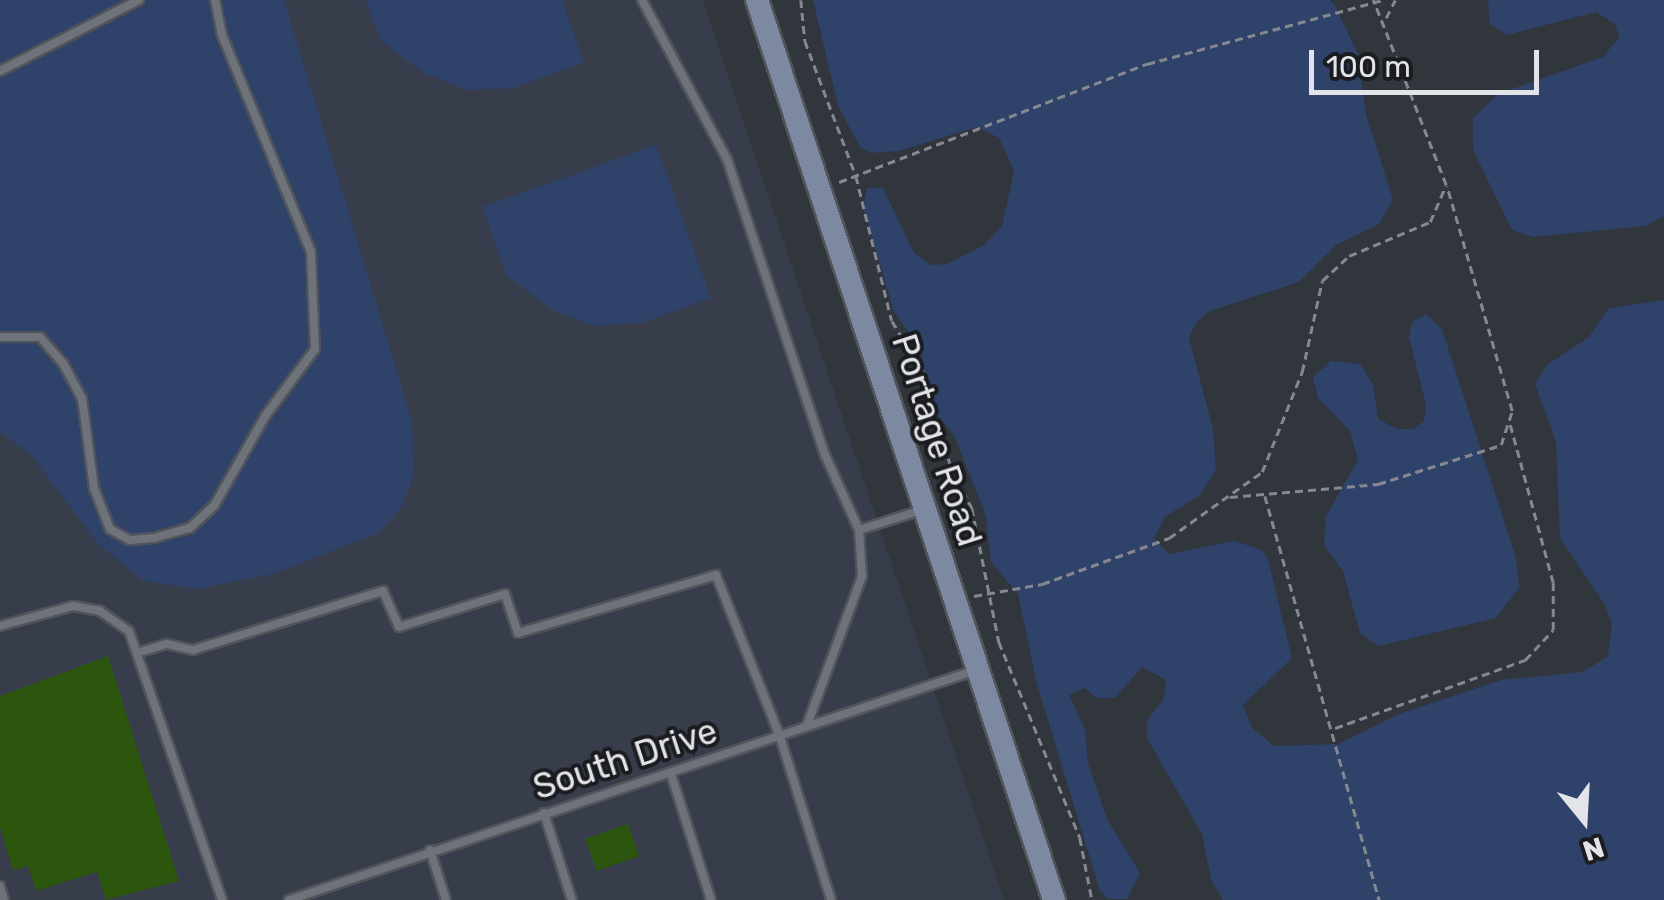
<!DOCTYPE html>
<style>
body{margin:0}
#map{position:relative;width:1664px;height:900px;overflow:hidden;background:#31353c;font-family:Rubik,sans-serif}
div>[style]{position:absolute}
.built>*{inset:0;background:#373d4b}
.green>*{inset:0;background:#2f426a}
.building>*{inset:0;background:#2c560e;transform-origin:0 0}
.path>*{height:2.5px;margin-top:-1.25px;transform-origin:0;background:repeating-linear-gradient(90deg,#85888e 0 8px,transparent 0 13px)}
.roads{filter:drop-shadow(2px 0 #51545a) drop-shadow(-2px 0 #51545a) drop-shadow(0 2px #51545a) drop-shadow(0 -2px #51545a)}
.service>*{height:8px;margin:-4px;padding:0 4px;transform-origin:4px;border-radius:4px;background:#6e727b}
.secondary>*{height:22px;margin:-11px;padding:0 11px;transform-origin:11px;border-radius:11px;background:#7d88a1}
span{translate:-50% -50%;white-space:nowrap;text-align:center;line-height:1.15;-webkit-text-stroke:8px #1a1c20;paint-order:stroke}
.street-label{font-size:35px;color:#e2e4e9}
.north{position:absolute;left:1534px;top:770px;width:100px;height:100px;-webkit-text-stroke:8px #1a1c20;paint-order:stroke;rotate:162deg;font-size:28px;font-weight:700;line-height:40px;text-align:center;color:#e2e4e9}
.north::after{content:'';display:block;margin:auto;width:35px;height:45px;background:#e2e4e9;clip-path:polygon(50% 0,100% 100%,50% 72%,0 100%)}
.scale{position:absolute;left:1309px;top:50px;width:230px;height:45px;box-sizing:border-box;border:5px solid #e2e4e9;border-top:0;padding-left:12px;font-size:30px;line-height:35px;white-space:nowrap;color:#e2e4e9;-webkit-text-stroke:8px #1a1c20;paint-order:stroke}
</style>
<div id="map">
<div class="built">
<i style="clip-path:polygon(0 0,703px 0,1004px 900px,0 900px)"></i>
</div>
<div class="green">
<i style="clip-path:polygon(0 0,284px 0,412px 421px,414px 472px,402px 507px,378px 533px,273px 574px,197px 589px,144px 581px,97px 543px,32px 456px,0 432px)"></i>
<i style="clip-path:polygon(366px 0,562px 0,584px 62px,514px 88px,468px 90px,425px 74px,380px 40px)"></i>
<i style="clip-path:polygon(813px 0,1330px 0,1335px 6px,1357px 52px,1366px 114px,1393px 200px,1379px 224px,1336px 245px,1299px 282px,1210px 311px,1196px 323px,1189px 338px,1213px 429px,1216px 470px,1200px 495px,1165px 517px,1154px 538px,1169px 554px,1234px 541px,1260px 549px,1268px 559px,1292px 658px,1243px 705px,1252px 728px,1274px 746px,1338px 744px,1399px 714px,1501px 680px,1583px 672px,1608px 656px,1612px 624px,1605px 605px,1560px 538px,1556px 442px,1535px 384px,1547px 365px,1589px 337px,1609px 308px,1664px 300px,1664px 900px,1223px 900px,1211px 880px,1202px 834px,1147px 738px,1147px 721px,1164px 698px,1166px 680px,1142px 667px,1115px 698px,1097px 698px,1084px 688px,1069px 695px,1085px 729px,1088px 763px,1107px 819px,1140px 873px,1127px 899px,1108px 899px,1100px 891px,1037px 684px,1018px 594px,991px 562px,986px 516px,954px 435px,923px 398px,921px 349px,894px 312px,863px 207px,867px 188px,883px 188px,914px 253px,932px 265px,947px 264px,984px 245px,1002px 226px,1014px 171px,999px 138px,977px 127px,899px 151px,870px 153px,860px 147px,838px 106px)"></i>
<i style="clip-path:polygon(1488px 0,1664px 0,1664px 216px,1646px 226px,1533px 237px,1512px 230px,1473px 150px,1473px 118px,1498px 94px,1603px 57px,1619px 37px,1615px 24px,1596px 12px,1507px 35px,1490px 24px)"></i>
<i style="clip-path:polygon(656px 145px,711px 298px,641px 323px,594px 326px,552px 310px,507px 276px,482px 207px)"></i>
<i style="clip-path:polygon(1426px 314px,1442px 329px,1516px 558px,1519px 588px,1496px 618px,1378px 646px,1360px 633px,1343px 571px,1324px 545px,1326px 516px,1358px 460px,1350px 431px,1318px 398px,1313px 377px,1331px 361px,1360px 364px,1373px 384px,1378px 419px,1397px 429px,1413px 429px,1424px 421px,1426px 405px,1409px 337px,1412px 322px)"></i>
</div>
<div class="building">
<i style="clip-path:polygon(108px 656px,179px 881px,106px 900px,97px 872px,36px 891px,28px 866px,13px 870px,0 828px,0 696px)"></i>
<i style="left:628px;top:824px;width:34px;height:45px;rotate:71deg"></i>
</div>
<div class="path">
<i style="left:801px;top:0;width:41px;rotate:84.4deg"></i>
<i style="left:805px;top:41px;width:144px;rotate:69.3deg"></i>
<i style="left:856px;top:176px;width:149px;rotate:76.1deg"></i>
<i style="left:892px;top:321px;width:59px;rotate:58.2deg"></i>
<i style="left:923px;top:371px;width:100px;rotate:73.7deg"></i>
<i style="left:951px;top:467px;width:46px;rotate:62.9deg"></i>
<i style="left:972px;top:508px;width:137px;rotate:78.6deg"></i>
<i style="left:999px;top:642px;width:212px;rotate:67.5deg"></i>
<i style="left:1080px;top:838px;width:63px;rotate:79deg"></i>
<i style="left:1386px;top:18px;width:20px;rotate:-63deg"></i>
<i style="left:839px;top:182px;width:330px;rotate:-21deg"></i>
<i style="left:1147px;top:64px;width:244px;rotate:-15.2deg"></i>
<i style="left:1265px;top:496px;width:420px;rotate:74.2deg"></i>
<i style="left:1230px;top:497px;width:149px;rotate:-5deg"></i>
<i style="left:1378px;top:484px;width:129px;rotate:-17.6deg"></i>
<i style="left:1501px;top:445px;width:36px;rotate:-72deg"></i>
<i style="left:1512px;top:411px;width:233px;rotate:-106.2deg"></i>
<i style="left:974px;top:596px;width:69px;rotate:-10deg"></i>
<i style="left:1042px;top:584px;width:135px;rotate:-19.9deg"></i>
<i style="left:1169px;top:538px;width:114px;rotate:-35.4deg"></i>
<i style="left:1262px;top:472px;width:108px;rotate:-68.2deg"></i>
<i style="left:1302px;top:372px;width:93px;rotate:-77.6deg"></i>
<i style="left:1322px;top:281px;width:37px;rotate:-43deg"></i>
<i style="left:1349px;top:256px;width:88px;rotate:-22.8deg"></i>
<i style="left:1430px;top:222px;width:40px;rotate:-66.6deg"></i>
<i style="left:1446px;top:185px;width:199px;rotate:-111.5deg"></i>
<i style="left:1335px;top:728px;width:202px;rotate:-19.7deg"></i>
<i style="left:1525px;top:660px;width:41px;rotate:-47deg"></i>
<i style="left:1553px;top:630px;width:47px;rotate:-90deg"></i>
<i style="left:1553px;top:583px;width:164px;rotate:-105.2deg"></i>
</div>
<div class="roads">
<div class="service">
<i style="left:642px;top:0;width:180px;rotate:61.9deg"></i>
<i style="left:727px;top:159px;width:312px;rotate:71.7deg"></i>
<i style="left:825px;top:455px;width:82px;rotate:65.6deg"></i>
<i style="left:859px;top:530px;width:66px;rotate:-17.6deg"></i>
<i style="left:0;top:71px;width:156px;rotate:-27.1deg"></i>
<i style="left:0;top:337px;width:40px"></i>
<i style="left:40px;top:337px;width:35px;rotate:49deg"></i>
<i style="left:63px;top:363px;width:40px;rotate:62deg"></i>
<i style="left:82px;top:398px;width:91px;rotate:82.4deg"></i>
<i style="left:94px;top:488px;width:44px;rotate:68.7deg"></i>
<i style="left:110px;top:529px;width:23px;rotate:29deg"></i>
<i style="left:130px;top:540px;width:24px;rotate:-5deg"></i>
<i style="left:154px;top:538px;width:37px;rotate:-16deg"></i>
<i style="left:190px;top:528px;width:33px;rotate:-43deg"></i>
<i style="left:214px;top:506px;width:105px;rotate:-60.3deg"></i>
<i style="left:266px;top:415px;width:82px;rotate:-53.4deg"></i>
<i style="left:315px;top:349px;width:97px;rotate:-92.4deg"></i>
<i style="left:311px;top:252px;width:235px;rotate:-112.3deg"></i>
<i style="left:222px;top:35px;width:36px;rotate:-101deg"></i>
<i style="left:0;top:626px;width:76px;rotate:-15.3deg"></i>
<i style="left:73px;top:606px;width:27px;rotate:10deg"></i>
<i style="left:100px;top:611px;width:35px;rotate:35deg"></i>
<i style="left:129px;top:631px;width:285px;rotate:70.9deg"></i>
<i style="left:140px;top:652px;width:28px;rotate:-17deg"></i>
<i style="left:167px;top:644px;width:27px;rotate:13deg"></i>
<i style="left:193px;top:650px;width:199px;rotate:-17.3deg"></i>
<i style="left:383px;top:591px;width:39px;rotate:66deg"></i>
<i style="left:399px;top:627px;width:111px;rotate:-17.3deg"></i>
<i style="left:505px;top:594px;width:41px;rotate:71.6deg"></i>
<i style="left:518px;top:633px;width:206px;rotate:-16.3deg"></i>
<i style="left:716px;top:575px;width:174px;rotate:68.4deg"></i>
<i style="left:780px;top:737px;width:171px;rotate:72.6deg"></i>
<i style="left:807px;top:725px;width:159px;rotate:-69.7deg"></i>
<i style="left:862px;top:576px;width:46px;rotate:-93.7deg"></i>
<i style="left:671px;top:774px;width:132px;rotate:72.4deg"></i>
<i style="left:544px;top:813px;width:91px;rotate:72.2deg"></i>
<i style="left:430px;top:850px;width:52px;rotate:72.3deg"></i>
<i style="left:0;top:886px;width:15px;rotate:74deg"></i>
<i style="left:289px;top:900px;width:721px;rotate:-18.51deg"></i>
</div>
<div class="secondary">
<i style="left:757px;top:0;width:948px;rotate:71.74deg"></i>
</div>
</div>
<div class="street-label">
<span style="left:937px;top:440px;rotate:72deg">Portage Road</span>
<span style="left:625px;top:759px;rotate:-18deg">South Drive</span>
</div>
<div class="north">N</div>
<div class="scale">100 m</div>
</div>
